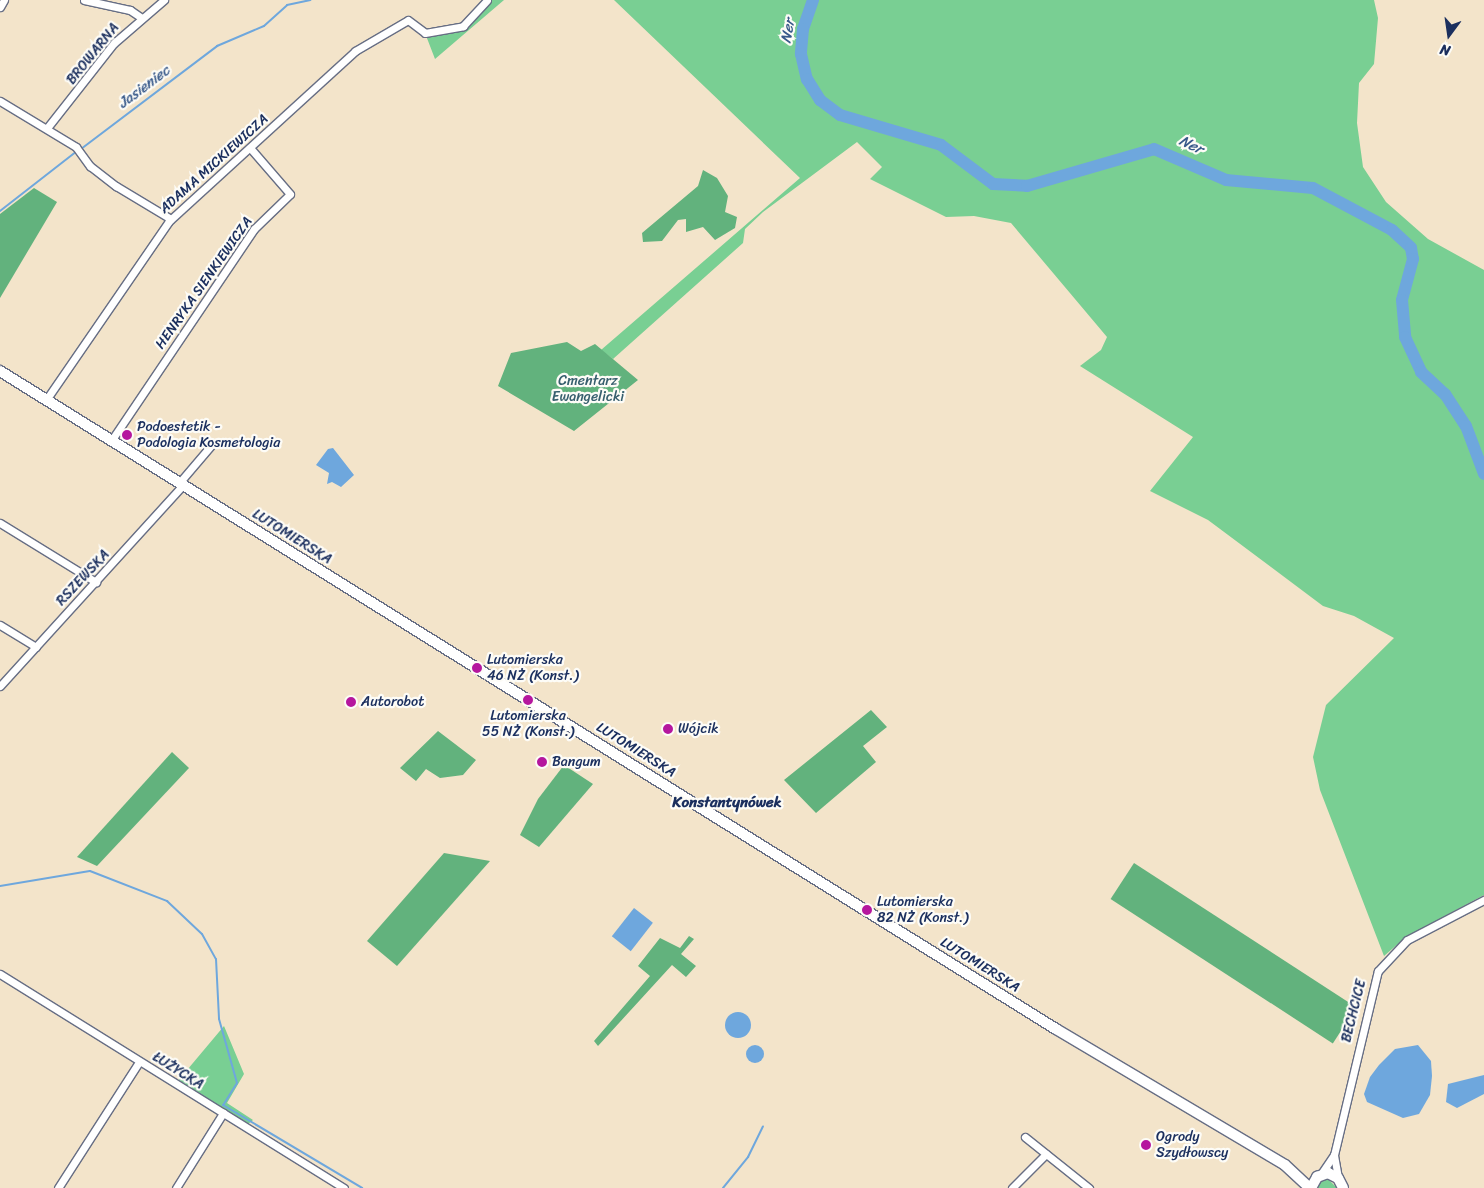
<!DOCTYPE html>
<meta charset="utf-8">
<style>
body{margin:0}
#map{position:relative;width:1484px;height:1188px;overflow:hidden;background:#f3e4ca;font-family:Sriracha,sans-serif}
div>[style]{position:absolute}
.green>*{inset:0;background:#79cf93}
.forest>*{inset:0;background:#62b27d;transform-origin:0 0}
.water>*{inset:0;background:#6ea7dd;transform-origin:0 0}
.round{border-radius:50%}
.stream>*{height:2px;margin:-1px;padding:0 1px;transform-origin:1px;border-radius:1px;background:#6ea7dd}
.river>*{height:12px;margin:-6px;padding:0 6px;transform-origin:6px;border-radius:6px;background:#6ea7dd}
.roads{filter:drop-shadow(1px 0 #676e84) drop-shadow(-1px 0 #676e84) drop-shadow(0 1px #676e84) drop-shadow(0 -1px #676e84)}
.minor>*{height:7px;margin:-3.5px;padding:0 3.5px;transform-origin:3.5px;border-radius:3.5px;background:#fff}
.secondary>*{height:10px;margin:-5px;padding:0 5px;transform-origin:5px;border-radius:5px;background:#fff}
.dots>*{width:14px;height:14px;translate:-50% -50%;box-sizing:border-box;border:2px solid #fdfcf7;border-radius:50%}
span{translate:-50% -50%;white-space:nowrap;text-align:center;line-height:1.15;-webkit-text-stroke:4.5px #fdfcf7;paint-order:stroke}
.street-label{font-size:14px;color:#1b2f5e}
.park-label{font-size:14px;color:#375f6e}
.poi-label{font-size:14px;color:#1b2f5e}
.left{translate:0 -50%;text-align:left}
.water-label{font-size:15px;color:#38598a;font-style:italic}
.neighbourhood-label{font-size:15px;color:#1b2f5e;font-weight:700}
.north{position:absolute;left:1424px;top:10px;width:50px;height:50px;-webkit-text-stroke:4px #fdfcf7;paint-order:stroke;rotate:194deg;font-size:14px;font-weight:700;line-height:20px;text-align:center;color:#1b2f5e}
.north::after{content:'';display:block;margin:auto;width:18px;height:22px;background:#1b2f5e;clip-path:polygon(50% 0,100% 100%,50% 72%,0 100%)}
</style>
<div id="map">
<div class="green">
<i style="clip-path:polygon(487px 0,504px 0,435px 59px,425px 33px,463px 26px)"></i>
<i style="clip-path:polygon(614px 0,1374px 0,1378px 18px,1374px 64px,1359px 83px,1357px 123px,1363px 167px,1386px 202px,1428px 239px,1484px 270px,1484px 895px,1406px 937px,1384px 956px,1320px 790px,1313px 757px,1326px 705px,1394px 638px,1354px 616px,1323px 606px,1208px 520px,1150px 491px,1193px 437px,1080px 366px,1101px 350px,1107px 337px,1011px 223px,974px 216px,946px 217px,870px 179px,882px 167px,857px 142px,763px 212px,745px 229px,743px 243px,613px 359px,601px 350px,800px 178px)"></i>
<i style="clip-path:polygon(224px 1026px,244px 1074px,227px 1103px,253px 1120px,247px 1125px,177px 1082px)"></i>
<i style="clip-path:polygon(1328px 1179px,1337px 1188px,1317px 1188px,1321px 1181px)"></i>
</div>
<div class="forest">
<i style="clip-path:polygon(703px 170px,717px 178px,728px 196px,725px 212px,737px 217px,735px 228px,715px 240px,703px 227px,686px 232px,686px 219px,678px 220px,662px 241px,643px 242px,642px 233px,698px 186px)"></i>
<i style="clip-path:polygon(34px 188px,57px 202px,0 298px,0 214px)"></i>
<i style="clip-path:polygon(567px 342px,581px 351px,595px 344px,638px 380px,574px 431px,498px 386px,511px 353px)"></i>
<i style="clip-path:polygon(871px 710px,887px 727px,863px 746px,876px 762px,816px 813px,784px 780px)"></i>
<i style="clip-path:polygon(438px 731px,476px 760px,463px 775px,440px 778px,426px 769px,416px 781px,400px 768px)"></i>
<i style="clip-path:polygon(172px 752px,189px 768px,97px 866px,77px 857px)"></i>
<i style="clip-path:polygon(564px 765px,593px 784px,539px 847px,520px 835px,538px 799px)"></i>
<i style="clip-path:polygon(444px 853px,490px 861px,397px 966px,367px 941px)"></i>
<i style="left:1134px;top:863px;width:265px;height:43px;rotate:33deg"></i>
<i style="clip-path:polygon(689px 936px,694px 939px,681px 954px,696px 966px,686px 977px,672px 965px,598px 1046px,594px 1041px,650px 976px,638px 966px,660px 938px,680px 948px)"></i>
</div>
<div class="water">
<i style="clip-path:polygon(333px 448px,354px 475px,341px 487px,332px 482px,327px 484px,329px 473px,316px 465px,328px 449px)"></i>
<i style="left:634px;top:908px;width:24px;height:36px;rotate:38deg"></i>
<i class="round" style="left:725px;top:1012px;width:26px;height:26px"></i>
<i class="round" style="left:746px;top:1045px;width:18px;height:18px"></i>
<i style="clip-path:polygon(1418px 1045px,1431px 1061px,1432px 1076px,1430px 1095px,1419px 1114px,1403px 1118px,1367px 1102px,1364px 1094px,1370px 1077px,1379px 1065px,1395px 1049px)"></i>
<i style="clip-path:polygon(1484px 1075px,1484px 1094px,1457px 1108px,1446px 1102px,1448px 1084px)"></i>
</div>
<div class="stream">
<i style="left:81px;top:149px;width:171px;rotate:-37.1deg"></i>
<i style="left:217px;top:46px;width:51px;rotate:-23.1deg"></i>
<i style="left:264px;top:26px;width:31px;rotate:-42deg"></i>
<i style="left:287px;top:5px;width:24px;rotate:-12deg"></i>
<i style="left:0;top:211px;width:98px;rotate:-37.9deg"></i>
<i style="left:0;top:886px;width:91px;rotate:-9.5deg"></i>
<i style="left:90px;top:871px;width:83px;rotate:21.3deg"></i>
<i style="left:167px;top:901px;width:48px;rotate:43.3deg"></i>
<i style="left:202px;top:934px;width:29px;rotate:61deg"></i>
<i style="left:216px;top:959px;width:60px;rotate:87.1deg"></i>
<i style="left:219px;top:1019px;width:66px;rotate:74.3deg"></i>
<i style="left:237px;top:1083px;width:26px;rotate:122deg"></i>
<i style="left:223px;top:1105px;width:162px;rotate:30.8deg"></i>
<i style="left:723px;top:1188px;width:40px;rotate:-51deg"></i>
<i style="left:748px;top:1157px;width:34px;rotate:-64deg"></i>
</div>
<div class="river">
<i style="left:813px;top:0;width:31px;rotate:109deg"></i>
<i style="left:803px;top:29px;width:25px;rotate:95deg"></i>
<i style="left:801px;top:54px;width:26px;rotate:77deg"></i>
<i style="left:807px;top:79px;width:25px;rotate:58deg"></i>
<i style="left:820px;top:100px;width:25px;rotate:37deg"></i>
<i style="left:840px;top:115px;width:105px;rotate:16.5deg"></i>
<i style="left:941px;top:145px;width:65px;rotate:36.9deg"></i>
<i style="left:993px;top:184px;width:34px;rotate:3deg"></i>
<i style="left:1027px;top:186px;width:132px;rotate:-16.2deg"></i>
<i style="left:1154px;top:149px;width:78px;rotate:23.3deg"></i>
<i style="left:1226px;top:180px;width:87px;rotate:5.3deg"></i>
<i style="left:1313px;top:188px;width:89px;rotate:28deg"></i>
<i style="left:1392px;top:230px;width:26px;rotate:43deg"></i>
<i style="left:1411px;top:248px;width:11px;rotate:80deg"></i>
<i style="left:1413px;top:259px;width:42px;rotate:105deg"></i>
<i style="left:1402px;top:300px;width:37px;rotate:85deg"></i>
<i style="left:1405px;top:337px;width:38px;rotate:65deg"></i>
<i style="left:1421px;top:372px;width:33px;rotate:43deg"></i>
<i style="left:1445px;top:394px;width:38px;rotate:57deg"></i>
<i style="left:1466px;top:426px;width:51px;rotate:69.4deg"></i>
</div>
<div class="roads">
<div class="minor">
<i style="left:84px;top:0;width:47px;rotate:12.3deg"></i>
<i style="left:130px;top:10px;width:14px;rotate:34deg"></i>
<i style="left:0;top:7px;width:8px;rotate:-60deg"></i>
<i style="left:0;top:101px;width:89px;rotate:31.2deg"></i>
<i style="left:76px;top:147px;width:24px;rotate:54deg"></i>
<i style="left:90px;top:166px;width:33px;rotate:38deg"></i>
<i style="left:116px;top:186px;width:64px;rotate:31deg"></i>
<i style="left:47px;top:128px;width:108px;rotate:-51.8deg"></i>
<i style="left:114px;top:43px;width:66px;rotate:-40.7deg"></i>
<i style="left:46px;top:400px;width:217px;rotate:-55.5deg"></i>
<i style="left:169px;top:221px;width:252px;rotate:-42.4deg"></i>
<i style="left:355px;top:51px;width:61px;rotate:-30.3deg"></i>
<i style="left:408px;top:20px;width:21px;rotate:37deg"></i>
<i style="left:425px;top:33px;width:39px;rotate:-10deg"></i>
<i style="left:463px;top:26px;width:35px;rotate:-47deg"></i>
<i style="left:111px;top:441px;width:256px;rotate:-56deg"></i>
<i style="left:254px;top:229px;width:50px;rotate:-44.2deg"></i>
<i style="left:290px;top:194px;width:60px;rotate:-130.9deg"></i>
<i style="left:179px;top:483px;width:52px;rotate:-49.6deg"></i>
<i style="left:0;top:523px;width:113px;rotate:31.6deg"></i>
<i style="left:0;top:625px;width:42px;rotate:31.4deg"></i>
<i style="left:0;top:686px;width:272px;rotate:-47.7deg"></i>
<i style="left:0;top:974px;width:405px;rotate:31.9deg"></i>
<i style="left:1025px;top:1137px;width:82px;rotate:38.6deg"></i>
<i style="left:1334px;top:1155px;width:23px;rotate:80deg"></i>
<i style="left:1321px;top:1174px;width:23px;rotate:-56deg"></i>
<i style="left:1334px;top:1155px;width:189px;rotate:-76.6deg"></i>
<i style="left:1378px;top:971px;width:42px;rotate:-46.9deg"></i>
<i style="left:1407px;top:940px;width:87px;rotate:-27.5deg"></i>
<i style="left:58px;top:1188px;width:150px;rotate:-57.3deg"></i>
<i style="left:176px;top:1188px;width:89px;rotate:-57.9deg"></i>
<i style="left:1012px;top:1188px;width:48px;rotate:-45deg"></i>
</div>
<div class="secondary">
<i style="left:0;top:371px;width:1244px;rotate:31.93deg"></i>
<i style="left:1056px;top:1029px;width:266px;rotate:30.7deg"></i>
<i style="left:1285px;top:1165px;width:34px;rotate:43deg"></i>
<i style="left:1311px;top:1188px;width:13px;rotate:-61deg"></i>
<i style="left:1317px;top:1177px;width:12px;rotate:-20deg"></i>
<i style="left:1328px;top:1173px;width:11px;rotate:27deg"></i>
<i style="left:1338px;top:1178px;width:11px;rotate:63deg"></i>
</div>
</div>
<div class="dots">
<i style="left:127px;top:435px;background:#b5179e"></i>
<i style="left:477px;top:668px;background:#b5179e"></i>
<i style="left:528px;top:700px;background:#b5179e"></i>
<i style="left:351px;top:702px;background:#b5179e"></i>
<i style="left:668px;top:729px;background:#b5179e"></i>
<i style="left:542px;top:762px;background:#b5179e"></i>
<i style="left:867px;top:910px;background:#b5179e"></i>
<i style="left:1146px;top:1145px;background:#b5179e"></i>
</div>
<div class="street-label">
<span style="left:93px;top:54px;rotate:-51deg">BROWARNA</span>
<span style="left:214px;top:164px;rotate:-42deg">ADAMA MICKIEWICZA</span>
<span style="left:204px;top:283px;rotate:-55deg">HENRYKA SIENKIEWICZA</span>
<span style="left:292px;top:537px;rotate:32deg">LUTOMIERSKA</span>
<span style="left:83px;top:578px;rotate:-47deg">RSZEWSKA</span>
<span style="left:636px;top:750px;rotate:32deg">LUTOMIERSKA</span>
<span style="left:980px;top:965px;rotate:32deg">LUTOMIERSKA</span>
<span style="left:1354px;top:1011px;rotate:-76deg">BECHCICE</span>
<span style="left:178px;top:1071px;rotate:32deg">ŁUŻYCKA</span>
</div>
<div class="park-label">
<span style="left:588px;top:389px">Cmentarz<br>Ewangelicki</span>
</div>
<div class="poi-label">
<span class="left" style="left:137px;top:435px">Podoestetik -<br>Podologia Kosmetologia</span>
<span class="left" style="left:487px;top:668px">Lutomierska<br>46 NŻ (Konst.)</span>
<span class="left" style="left:361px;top:702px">Autorobot</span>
<span style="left:528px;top:724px">Lutomierska<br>55 NŻ (Konst.)</span>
<span class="left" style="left:678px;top:729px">Wójcik</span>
<span class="left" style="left:552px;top:762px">Bangum</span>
<span class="left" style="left:877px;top:910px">Lutomierska<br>82 NŻ (Konst.)</span>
<span class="left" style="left:1156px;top:1145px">Ogrody<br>Szydłowscy</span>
</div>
<div class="water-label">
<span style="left:788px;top:31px;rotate:-80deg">Ner</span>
<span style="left:144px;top:87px;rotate:-37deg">Jasieniec</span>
<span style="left:1191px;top:145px;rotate:25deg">Ner</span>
</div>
<div class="neighbourhood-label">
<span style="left:727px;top:803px">Konstantynówek</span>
</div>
<div class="north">N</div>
</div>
